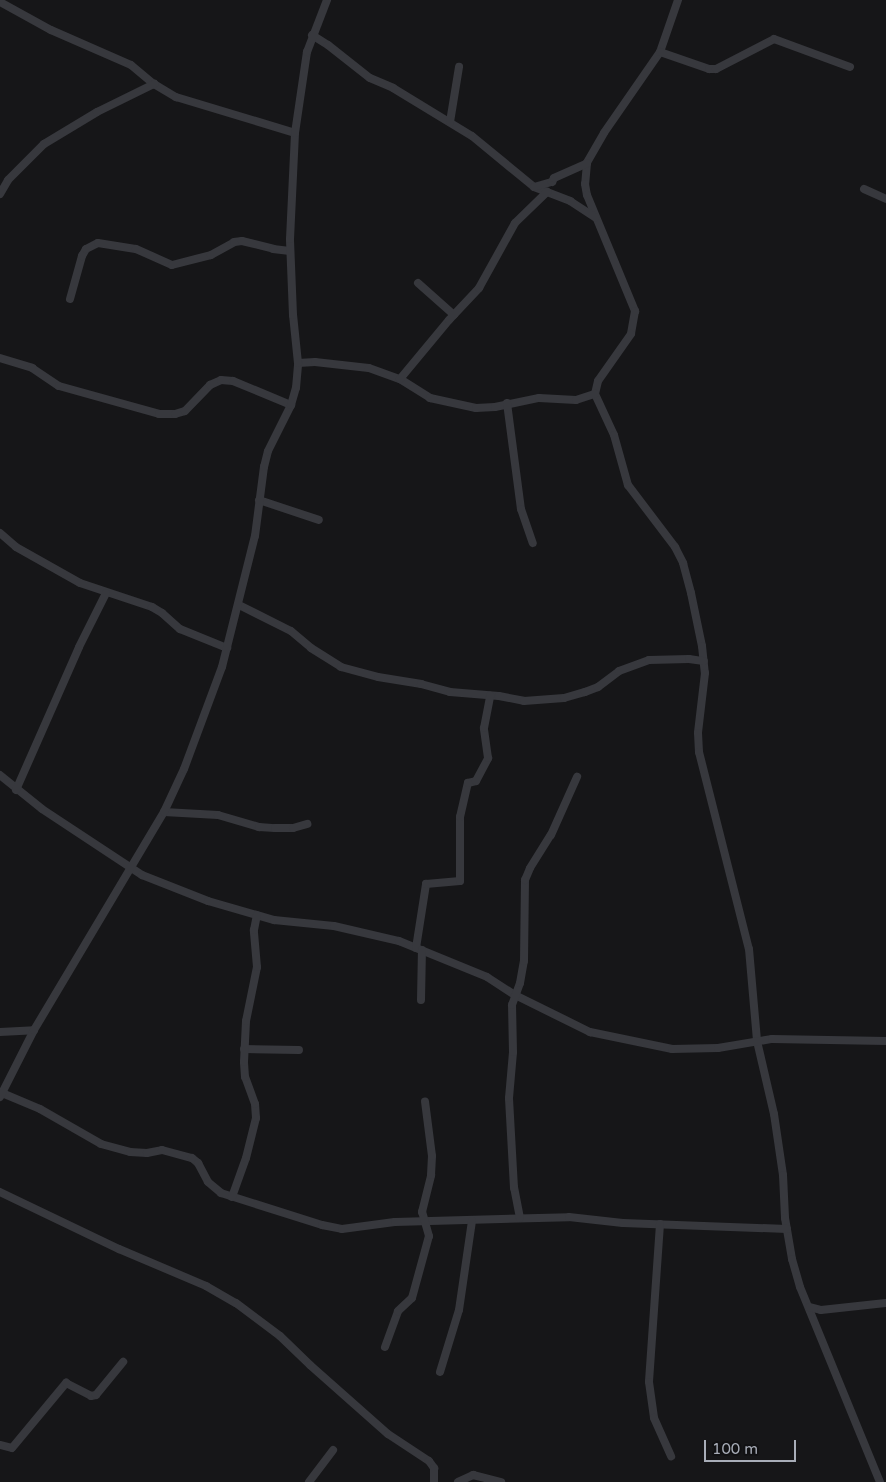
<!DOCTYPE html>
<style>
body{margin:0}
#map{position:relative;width:886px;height:1482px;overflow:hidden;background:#161618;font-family:"Varela Round",sans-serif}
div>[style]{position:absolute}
.street>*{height:8px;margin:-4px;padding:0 4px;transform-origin:4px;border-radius:4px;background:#37383d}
span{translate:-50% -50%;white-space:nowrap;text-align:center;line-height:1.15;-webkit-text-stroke:4px #111113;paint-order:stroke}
.scale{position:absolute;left:704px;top:1440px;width:92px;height:22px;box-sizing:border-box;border:2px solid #a8adb8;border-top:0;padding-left:6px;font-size:15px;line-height:18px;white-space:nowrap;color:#a8adb8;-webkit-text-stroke:4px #111113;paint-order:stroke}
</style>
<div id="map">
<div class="street">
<i style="left:678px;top:0;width:55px;rotate:109.1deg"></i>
<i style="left:660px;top:52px;width:98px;rotate:124.7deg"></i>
<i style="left:604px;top:133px;width:34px;rotate:120deg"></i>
<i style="left:587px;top:163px;width:21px;rotate:95deg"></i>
<i style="left:585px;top:184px;width:11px;rotate:80deg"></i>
<i style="left:587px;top:195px;width:126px;rotate:67.5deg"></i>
<i style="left:635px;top:311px;width:23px;rotate:100deg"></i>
<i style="left:631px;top:334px;width:57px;rotate:125.1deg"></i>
<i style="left:598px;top:381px;width:13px;rotate:103deg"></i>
<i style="left:595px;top:394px;width:45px;rotate:65.1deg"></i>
<i style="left:614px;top:435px;width:52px;rotate:74.4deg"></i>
<i style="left:628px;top:485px;width:78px;rotate:52.8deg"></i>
<i style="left:675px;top:547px;width:18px;rotate:63deg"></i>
<i style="left:683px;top:563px;width:31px;rotate:75deg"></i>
<i style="left:691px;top:593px;width:54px;rotate:78.3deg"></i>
<i style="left:702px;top:646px;width:27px;rotate:84deg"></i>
<i style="left:705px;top:673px;width:60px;rotate:96.7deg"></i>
<i style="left:698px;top:733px;width:19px;rotate:87deg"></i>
<i style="left:699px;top:752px;width:203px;rotate:75.8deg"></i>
<i style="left:749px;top:949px;width:92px;rotate:85deg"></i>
<i style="left:757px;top:1041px;width:75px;rotate:76.9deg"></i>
<i style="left:774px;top:1114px;width:62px;rotate:81.6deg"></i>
<i style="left:783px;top:1175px;width:43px;rotate:87.3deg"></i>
<i style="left:785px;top:1218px;width:42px;rotate:80.3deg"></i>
<i style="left:792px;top:1259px;width:29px;rotate:74deg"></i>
<i style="left:800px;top:1287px;width:211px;rotate:67.7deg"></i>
<i style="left:0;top:2px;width:58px;rotate:28.8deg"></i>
<i style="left:51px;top:30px;width:87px;rotate:23.6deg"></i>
<i style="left:131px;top:65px;width:30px;rotate:40deg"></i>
<i style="left:154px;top:84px;width:26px;rotate:31deg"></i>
<i style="left:176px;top:97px;width:124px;rotate:16.8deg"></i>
<i style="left:312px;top:35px;width:19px;rotate:32deg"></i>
<i style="left:328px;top:45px;width:53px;rotate:38.2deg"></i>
<i style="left:370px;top:78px;width:25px;rotate:23deg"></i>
<i style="left:393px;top:88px;width:92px;rotate:31.3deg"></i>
<i style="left:472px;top:136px;width:80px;rotate:39.4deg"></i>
<i style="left:534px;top:187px;width:39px;rotate:21deg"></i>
<i style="left:570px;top:201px;width:30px;rotate:33deg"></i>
<i style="left:660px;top:52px;width:52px;rotate:19.1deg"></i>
<i style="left:709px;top:69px;width:7px"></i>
<i style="left:716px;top:69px;width:65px;rotate:-27.3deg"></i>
<i style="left:774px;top:39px;width:81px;rotate:20.2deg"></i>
<i style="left:450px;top:122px;width:56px;rotate:-80.7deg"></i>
<i style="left:534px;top:187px;width:19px;rotate:-16deg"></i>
<i style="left:552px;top:182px;width:4px;rotate:-63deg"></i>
<i style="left:554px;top:178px;width:36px;rotate:-24deg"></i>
<i style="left:864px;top:189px;width:24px;rotate:24deg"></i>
<i style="left:0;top:194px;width:16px;rotate:-60deg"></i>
<i style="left:8px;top:180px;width:51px;rotate:-45deg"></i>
<i style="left:44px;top:144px;width:62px;rotate:-31.1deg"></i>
<i style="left:97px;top:112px;width:64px;rotate:-26.2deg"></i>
<i style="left:418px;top:283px;width:48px;rotate:41.6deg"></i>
<i style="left:70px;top:299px;width:45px;rotate:-74.4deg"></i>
<i style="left:82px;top:256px;width:8px;rotate:-60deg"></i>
<i style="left:86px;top:249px;width:13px;rotate:-27deg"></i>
<i style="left:98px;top:243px;width:38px;rotate:9deg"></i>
<i style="left:136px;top:249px;width:39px;rotate:24deg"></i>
<i style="left:172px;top:265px;width:40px;rotate:-14.4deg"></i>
<i style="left:211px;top:255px;width:26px;rotate:-29deg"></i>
<i style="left:234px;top:242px;width:8px;rotate:-7deg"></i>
<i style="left:242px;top:241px;width:32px;rotate:14deg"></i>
<i style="left:273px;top:249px;width:17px;rotate:7deg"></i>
<i style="left:0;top:358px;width:34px;rotate:17deg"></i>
<i style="left:32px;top:368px;width:32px;rotate:34deg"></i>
<i style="left:59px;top:386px;width:104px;rotate:15.6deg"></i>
<i style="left:159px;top:414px;width:16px"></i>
<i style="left:175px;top:414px;width:10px;rotate:-17deg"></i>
<i style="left:185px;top:411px;width:36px;rotate:-46deg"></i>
<i style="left:210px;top:385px;width:12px;rotate:-24deg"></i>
<i style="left:221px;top:380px;width:12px;rotate:5deg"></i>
<i style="left:233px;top:381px;width:63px;rotate:22.5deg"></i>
<i style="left:298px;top:363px;width:17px;rotate:-3deg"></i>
<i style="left:315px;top:362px;width:54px;rotate:6.3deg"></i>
<i style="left:369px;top:368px;width:33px;rotate:20deg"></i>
<i style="left:400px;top:379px;width:36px;rotate:32deg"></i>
<i style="left:430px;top:398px;width:47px;rotate:12.3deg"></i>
<i style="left:476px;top:408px;width:19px;rotate:-3deg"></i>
<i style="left:495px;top:407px;width:45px;rotate:-11.6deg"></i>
<i style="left:539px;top:398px;width:37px;rotate:3deg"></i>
<i style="left:576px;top:400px;width:20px;rotate:-18deg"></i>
<i style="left:400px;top:379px;width:77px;rotate:-50.3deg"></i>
<i style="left:449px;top:320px;width:44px;rotate:-46.8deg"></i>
<i style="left:479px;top:288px;width:74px;rotate:-61deg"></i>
<i style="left:515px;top:223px;width:45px;rotate:-44.1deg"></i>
<i style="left:507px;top:403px;width:107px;rotate:82.5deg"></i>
<i style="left:521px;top:509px;width:36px;rotate:71deg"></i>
<i style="left:259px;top:500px;width:63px;rotate:18.4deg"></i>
<i style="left:0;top:533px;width:21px;rotate:41deg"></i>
<i style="left:16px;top:547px;width:73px;rotate:29.4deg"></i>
<i style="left:80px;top:583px;width:76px;rotate:18.4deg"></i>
<i style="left:152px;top:607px;width:12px;rotate:31deg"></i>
<i style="left:162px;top:613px;width:24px;rotate:42deg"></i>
<i style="left:180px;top:629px;width:51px;rotate:22deg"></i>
<i style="left:239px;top:605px;width:58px;rotate:26.6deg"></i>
<i style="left:291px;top:631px;width:26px;rotate:40deg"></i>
<i style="left:311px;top:648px;width:36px;rotate:32deg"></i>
<i style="left:341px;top:667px;width:38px;rotate:15deg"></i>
<i style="left:378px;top:677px;width:44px;rotate:9.2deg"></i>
<i style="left:421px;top:684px;width:30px;rotate:15deg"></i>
<i style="left:450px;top:692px;width:49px;rotate:4.7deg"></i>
<i style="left:499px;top:696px;width:25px;rotate:11deg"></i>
<i style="left:524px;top:701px;width:40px;rotate:-4.3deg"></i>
<i style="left:564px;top:698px;width:22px;rotate:-16deg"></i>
<i style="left:585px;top:692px;width:14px;rotate:-21deg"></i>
<i style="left:598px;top:687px;width:26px;rotate:-37deg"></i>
<i style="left:619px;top:671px;width:32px;rotate:-20deg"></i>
<i style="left:649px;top:660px;width:40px;rotate:-1.4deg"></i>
<i style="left:689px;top:659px;width:15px;rotate:8deg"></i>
<i style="left:0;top:775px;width:54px;rotate:39deg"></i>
<i style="left:42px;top:809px;width:120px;rotate:33.4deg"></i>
<i style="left:142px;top:875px;width:71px;rotate:21.5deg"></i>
<i style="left:208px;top:901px;width:69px;rotate:16.1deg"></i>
<i style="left:274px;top:920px;width:60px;rotate:5.7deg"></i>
<i style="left:334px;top:926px;width:67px;rotate:13deg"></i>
<i style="left:399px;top:941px;width:95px;rotate:22.2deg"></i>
<i style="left:487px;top:977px;width:33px;rotate:33deg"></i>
<i style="left:515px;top:995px;width:84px;rotate:26.3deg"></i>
<i style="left:590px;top:1032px;width:84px;rotate:11.7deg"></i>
<i style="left:672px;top:1049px;width:46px;rotate:-1.2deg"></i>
<i style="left:718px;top:1048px;width:55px;rotate:-9.5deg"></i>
<i style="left:772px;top:1039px;width:114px;rotate:1deg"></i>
<i style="left:16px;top:790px;width:156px;rotate:-66.2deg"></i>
<i style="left:79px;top:647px;width:60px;rotate:-63.4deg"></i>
<i style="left:164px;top:812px;width:54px;rotate:3.2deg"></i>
<i style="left:218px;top:815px;width:43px;rotate:16.3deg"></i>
<i style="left:259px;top:827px;width:16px;rotate:4deg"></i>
<i style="left:275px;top:828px;width:18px"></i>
<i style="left:293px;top:828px;width:15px;rotate:-16deg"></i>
<i style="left:416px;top:948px;width:65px;rotate:-81.1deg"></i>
<i style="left:426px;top:884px;width:34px;rotate:-5deg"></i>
<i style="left:460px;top:881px;width:64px;rotate:-90deg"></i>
<i style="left:460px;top:817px;width:35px;rotate:-77deg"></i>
<i style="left:468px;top:783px;width:8px;rotate:-14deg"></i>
<i style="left:476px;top:781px;width:26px;rotate:-62deg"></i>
<i style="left:488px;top:758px;width:30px;rotate:-98deg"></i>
<i style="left:484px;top:728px;width:33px;rotate:-79deg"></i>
<i style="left:421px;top:1000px;width:50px;rotate:-88.9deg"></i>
<i style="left:0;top:1032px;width:34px;rotate:-3deg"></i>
<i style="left:244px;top:1049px;width:55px;rotate:1deg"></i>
<i style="left:2px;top:1093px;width:41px;rotate:22.8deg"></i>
<i style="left:40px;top:1109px;width:70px;rotate:29.8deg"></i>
<i style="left:101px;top:1144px;width:30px;rotate:15deg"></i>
<i style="left:130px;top:1152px;width:17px;rotate:3deg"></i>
<i style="left:147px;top:1153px;width:15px;rotate:-11deg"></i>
<i style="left:162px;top:1150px;width:31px;rotate:15deg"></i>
<i style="left:192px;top:1158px;width:8px;rotate:40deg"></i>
<i style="left:198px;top:1163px;width:21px;rotate:62deg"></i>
<i style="left:208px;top:1182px;width:17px;rotate:40deg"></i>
<i style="left:221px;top:1193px;width:106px;rotate:17.6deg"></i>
<i style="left:322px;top:1225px;width:20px;rotate:11deg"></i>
<i style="left:342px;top:1229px;width:53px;rotate:-7.5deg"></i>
<i style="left:395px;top:1222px;width:174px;rotate:-1.6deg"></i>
<i style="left:569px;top:1217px;width:54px;rotate:6.3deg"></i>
<i style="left:623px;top:1223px;width:164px;rotate:2.1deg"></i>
<i style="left:0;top:1097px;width:75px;rotate:-63.1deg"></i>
<i style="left:34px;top:1030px;width:254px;rotate:-59.2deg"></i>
<i style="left:164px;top:812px;width:47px;rotate:-65.1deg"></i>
<i style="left:184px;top:769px;width:109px;rotate:-69.6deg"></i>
<i style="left:222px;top:667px;width:135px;rotate:-75.9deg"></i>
<i style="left:255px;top:536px;width:70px;rotate:-82.6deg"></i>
<i style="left:264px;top:467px;width:16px;rotate:-76deg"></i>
<i style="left:268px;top:451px;width:51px;rotate:-63.4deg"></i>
<i style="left:291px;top:405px;width:18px;rotate:-74deg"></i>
<i style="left:296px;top:388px;width:25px;rotate:-85deg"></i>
<i style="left:298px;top:363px;width:48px;rotate:-95.9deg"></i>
<i style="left:293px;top:315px;width:76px;rotate:-92.3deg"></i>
<i style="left:290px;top:239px;width:106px;rotate:-87.3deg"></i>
<i style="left:295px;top:133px;width:82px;rotate:-81.6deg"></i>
<i style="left:307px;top:52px;width:56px;rotate:-69deg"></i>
<i style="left:0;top:1192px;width:132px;rotate:25.6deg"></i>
<i style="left:119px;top:1249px;width:95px;rotate:23deg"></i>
<i style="left:206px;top:1286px;width:34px;rotate:30deg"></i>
<i style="left:236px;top:1303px;width:55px;rotate:36.9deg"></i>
<i style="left:280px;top:1336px;width:42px;rotate:44deg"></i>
<i style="left:310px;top:1365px;width:104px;rotate:41.5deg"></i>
<i style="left:388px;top:1434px;width:49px;rotate:33.4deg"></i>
<i style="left:429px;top:1461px;width:9px;rotate:54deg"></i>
<i style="left:434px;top:1468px;width:14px;rotate:90deg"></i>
<i style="left:232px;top:1197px;width:41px;rotate:-70.3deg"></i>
<i style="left:246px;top:1158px;width:41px;rotate:-76deg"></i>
<i style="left:256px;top:1118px;width:14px;rotate:-94deg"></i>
<i style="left:255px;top:1104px;width:29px;rotate:-110deg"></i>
<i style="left:245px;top:1077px;width:15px;rotate:-94deg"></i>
<i style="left:244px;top:1062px;width:41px;rotate:-87.2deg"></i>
<i style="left:246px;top:1021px;width:55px;rotate:-78.5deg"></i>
<i style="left:257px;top:967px;width:37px;rotate:-95deg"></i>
<i style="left:254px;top:930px;width:15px;rotate:-79deg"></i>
<i style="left:520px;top:1218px;width:31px;rotate:-101deg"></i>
<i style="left:514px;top:1188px;width:90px;rotate:-93.2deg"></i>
<i style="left:509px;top:1098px;width:46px;rotate:-85deg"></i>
<i style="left:513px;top:1052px;width:47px;rotate:-91.2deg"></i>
<i style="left:512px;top:1005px;width:23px;rotate:-70deg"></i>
<i style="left:520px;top:983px;width:22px;rotate:-80deg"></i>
<i style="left:524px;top:961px;width:81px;rotate:-89.3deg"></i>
<i style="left:525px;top:880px;width:13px;rotate:-67deg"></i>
<i style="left:530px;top:868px;width:39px;rotate:-58deg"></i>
<i style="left:551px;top:835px;width:64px;rotate:-65.9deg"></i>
<i style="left:660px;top:1224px;width:158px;rotate:94deg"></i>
<i style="left:649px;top:1382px;width:36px;rotate:82deg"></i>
<i style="left:654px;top:1418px;width:42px;rotate:65.9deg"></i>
<i style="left:809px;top:1307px;width:12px;rotate:14deg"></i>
<i style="left:821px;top:1310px;width:65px;rotate:-6.1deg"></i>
<i style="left:385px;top:1347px;width:38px;rotate:-70deg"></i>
<i style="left:398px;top:1311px;width:19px;rotate:-43deg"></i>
<i style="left:412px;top:1298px;width:64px;rotate:-74.7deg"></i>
<i style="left:429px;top:1236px;width:25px;rotate:-106deg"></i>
<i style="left:422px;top:1212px;width:38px;rotate:-76deg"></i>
<i style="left:431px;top:1175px;width:19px;rotate:-87deg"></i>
<i style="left:432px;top:1156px;width:55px;rotate:-97.3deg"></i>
<i style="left:440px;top:1372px;width:65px;rotate:-73deg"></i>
<i style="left:459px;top:1310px;width:90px;rotate:-81.7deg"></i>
<i style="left:0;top:1445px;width:12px;rotate:14deg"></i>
<i style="left:12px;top:1448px;width:85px;rotate:-50.3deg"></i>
<i style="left:66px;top:1383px;width:28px;rotate:27deg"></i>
<i style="left:91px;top:1396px;width:5px;rotate:-11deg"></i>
<i style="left:96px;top:1395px;width:43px;rotate:-50.7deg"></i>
<i style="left:309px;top:1482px;width:40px;rotate:-53deg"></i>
<i style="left:458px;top:1482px;width:17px;rotate:-25deg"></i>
<i style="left:473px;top:1475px;width:29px;rotate:14deg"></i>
</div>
<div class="scale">100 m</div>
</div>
